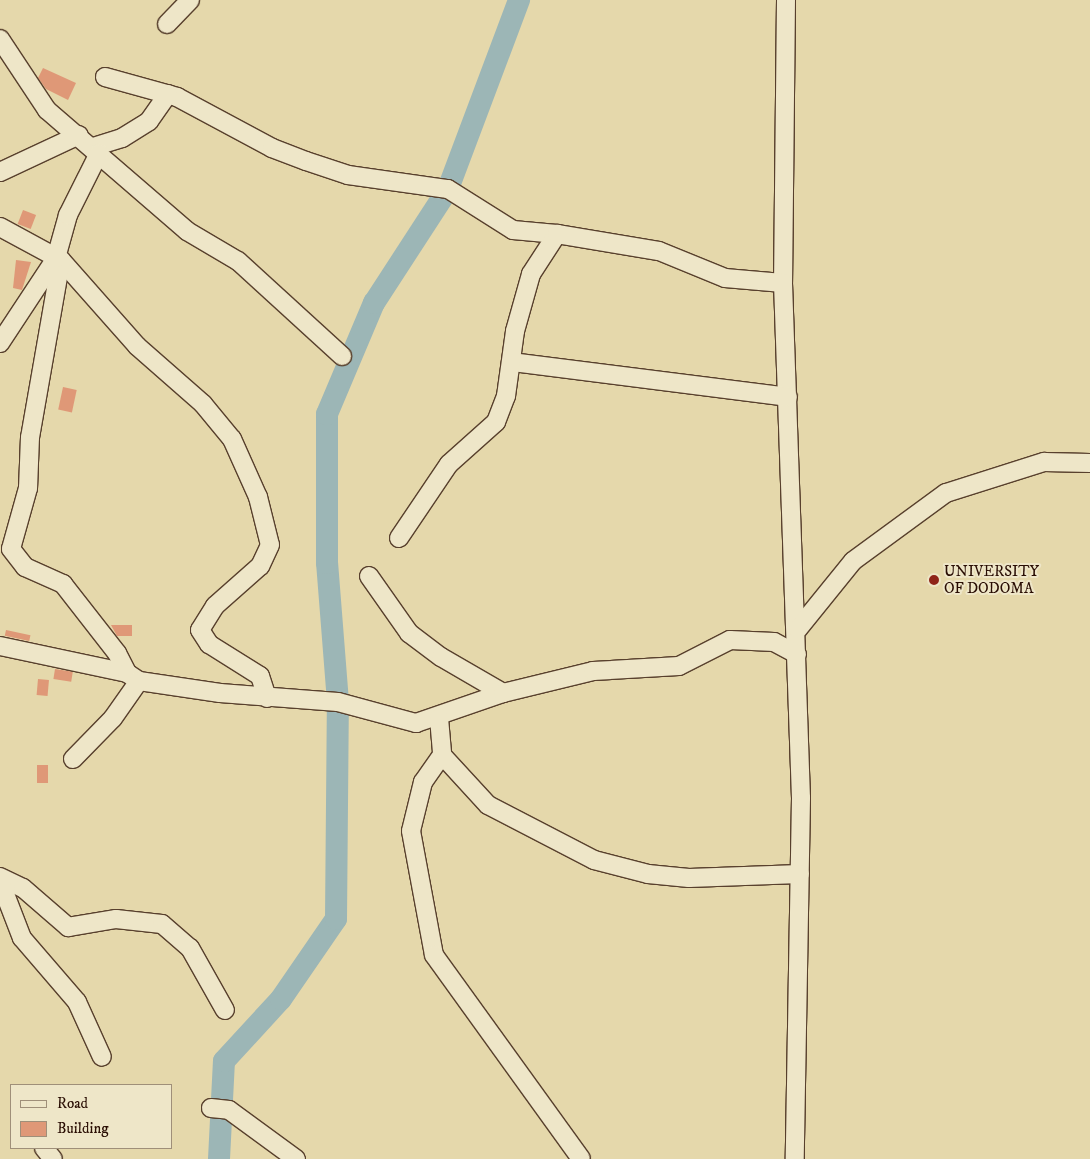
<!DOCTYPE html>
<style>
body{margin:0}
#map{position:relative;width:1090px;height:1159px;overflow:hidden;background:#e5d8ab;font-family:"IM FELL DW Pica",serif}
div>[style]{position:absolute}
.river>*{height:22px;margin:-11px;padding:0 11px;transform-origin:11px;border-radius:11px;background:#9cb6b6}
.building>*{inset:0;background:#df9877;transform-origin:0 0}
.roads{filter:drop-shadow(1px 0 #58402d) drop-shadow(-1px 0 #58402d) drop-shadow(0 1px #58402d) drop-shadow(0 -1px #58402d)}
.minor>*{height:18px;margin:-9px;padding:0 9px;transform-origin:9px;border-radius:9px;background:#eee6c8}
.dots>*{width:14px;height:14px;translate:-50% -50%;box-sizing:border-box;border:2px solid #eee6c8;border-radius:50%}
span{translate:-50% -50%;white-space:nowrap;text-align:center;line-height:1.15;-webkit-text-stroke:4px #eee6c8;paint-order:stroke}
.poi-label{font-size:15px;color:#290d03}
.left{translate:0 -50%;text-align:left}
.legend{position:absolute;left:10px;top:1084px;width:162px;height:65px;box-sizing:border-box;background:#eee6c8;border:1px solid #9f8f79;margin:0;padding:6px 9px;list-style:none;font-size:15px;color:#290d03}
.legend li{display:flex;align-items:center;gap:10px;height:25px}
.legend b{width:25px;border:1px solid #9f8f79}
</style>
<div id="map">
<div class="river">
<i style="left:219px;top:1159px;width:98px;rotate:-87.1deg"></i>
<i style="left:224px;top:1061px;width:84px;rotate:-47.4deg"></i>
<i style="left:281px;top:999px;width:97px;rotate:-55.5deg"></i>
<i style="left:336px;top:919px;width:217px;rotate:-89.5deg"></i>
<i style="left:338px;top:702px;width:139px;rotate:-94.5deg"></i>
<i style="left:327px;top:563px;width:149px;rotate:-90deg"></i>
<i style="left:327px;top:414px;width:121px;rotate:-67.1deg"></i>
<i style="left:374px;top:303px;width:136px;rotate:-57deg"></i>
<i style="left:448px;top:189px;width:202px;rotate:-69.4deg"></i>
</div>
<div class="building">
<i style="clip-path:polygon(43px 68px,76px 83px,68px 100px,46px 89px,38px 78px)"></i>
<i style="left:23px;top:210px;width:14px;height:15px;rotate:21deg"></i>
<i style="clip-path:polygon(16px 260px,31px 262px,22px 290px,13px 288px)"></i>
<i style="left:63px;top:387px;width:14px;height:23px;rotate:12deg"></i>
<i style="clip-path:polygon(111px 625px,132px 625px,132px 636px,117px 636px)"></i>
<i style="left:6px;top:630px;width:25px;height:6px;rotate:12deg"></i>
<i style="left:55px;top:669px;width:18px;height:10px;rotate:9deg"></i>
<i style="left:38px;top:679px;width:11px;height:16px;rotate:5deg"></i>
<i style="left:37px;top:765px;width:11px;height:18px"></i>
</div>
<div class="roads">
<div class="minor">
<i style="left:786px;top:0;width:283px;rotate:90.6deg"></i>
<i style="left:783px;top:283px;width:515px;rotate:88deg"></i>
<i style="left:801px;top:798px;width:361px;rotate:91deg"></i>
<i style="left:167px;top:24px;width:33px;rotate:-46deg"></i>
<i style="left:0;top:39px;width:85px;rotate:56.5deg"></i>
<i style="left:47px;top:110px;width:185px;rotate:40.8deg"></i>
<i style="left:187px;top:231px;width:59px;rotate:30.5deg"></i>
<i style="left:238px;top:261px;width:141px;rotate:42.4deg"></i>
<i style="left:105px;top:77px;width:75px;rotate:15.5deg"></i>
<i style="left:177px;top:97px;width:108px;rotate:28.2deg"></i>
<i style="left:272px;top:148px;width:36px;rotate:21deg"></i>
<i style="left:306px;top:161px;width:44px;rotate:18.4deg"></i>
<i style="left:348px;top:175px;width:101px;rotate:8deg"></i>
<i style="left:448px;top:189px;width:77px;rotate:32.2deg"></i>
<i style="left:513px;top:230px;width:44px;rotate:5.2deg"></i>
<i style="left:93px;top:147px;width:30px;rotate:-17deg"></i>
<i style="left:122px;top:138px;width:32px;rotate:-32deg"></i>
<i style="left:149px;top:121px;width:33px;rotate:-55deg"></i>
<i style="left:0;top:172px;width:87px;rotate:-25.1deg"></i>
<i style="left:0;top:227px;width:69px;rotate:28.4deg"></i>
<i style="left:61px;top:260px;width:115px;rotate:48.5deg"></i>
<i style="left:137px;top:346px;width:88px;rotate:41.3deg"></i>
<i style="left:203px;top:404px;width:45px;rotate:50.4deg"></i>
<i style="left:232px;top:439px;width:64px;rotate:65.9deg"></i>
<i style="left:258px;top:497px;width:49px;rotate:76deg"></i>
<i style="left:270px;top:545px;width:23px;rotate:115deg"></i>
<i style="left:260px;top:566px;width:60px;rotate:138.4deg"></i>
<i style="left:215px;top:606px;width:28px;rotate:122deg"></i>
<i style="left:200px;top:630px;width:17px;rotate:57deg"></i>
<i style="left:209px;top:644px;width:60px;rotate:32.1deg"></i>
<i style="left:260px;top:676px;width:23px;rotate:72deg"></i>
<i style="left:61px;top:260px;width:180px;rotate:99.9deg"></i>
<i style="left:30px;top:437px;width:51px;rotate:92.2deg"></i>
<i style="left:28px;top:488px;width:63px;rotate:105.6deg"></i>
<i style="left:11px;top:549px;width:23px;rotate:52deg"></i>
<i style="left:25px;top:567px;width:42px;rotate:24.1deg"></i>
<i style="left:63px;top:584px;width:88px;rotate:52deg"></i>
<i style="left:117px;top:653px;width:22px;rotate:63deg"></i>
<i style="left:0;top:343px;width:102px;rotate:-56.6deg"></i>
<i style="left:56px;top:258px;width:45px;rotate:-74.4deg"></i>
<i style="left:68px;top:215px;width:69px;rotate:-63.4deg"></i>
<i style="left:512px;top:362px;width:278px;rotate:7.2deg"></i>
<i style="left:399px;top:538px;width:89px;rotate:-56deg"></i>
<i style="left:449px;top:464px;width:63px;rotate:-41.8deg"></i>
<i style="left:496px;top:422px;width:28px;rotate:-69deg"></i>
<i style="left:506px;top:396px;width:66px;rotate:-82.1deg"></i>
<i style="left:515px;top:331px;width:59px;rotate:-74.3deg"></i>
<i style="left:531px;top:274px;width:48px;rotate:-57deg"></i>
<i style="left:557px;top:234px;width:103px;rotate:9.5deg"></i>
<i style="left:659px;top:251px;width:71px;rotate:22.2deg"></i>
<i style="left:725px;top:278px;width:58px;rotate:4.9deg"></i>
<i style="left:369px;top:576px;width:70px;rotate:54.9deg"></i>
<i style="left:409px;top:633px;width:40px;rotate:37deg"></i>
<i style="left:441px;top:657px;width:72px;rotate:30.1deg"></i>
<i style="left:798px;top:629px;width:87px;rotate:-51deg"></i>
<i style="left:853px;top:561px;width:115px;rotate:-36.2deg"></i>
<i style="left:946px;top:493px;width:103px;rotate:-17.6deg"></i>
<i style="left:1044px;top:462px;width:46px;rotate:1.2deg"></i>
<i style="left:0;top:646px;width:130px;rotate:12deg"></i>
<i style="left:127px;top:673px;width:14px;rotate:34deg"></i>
<i style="left:139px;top:681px;width:82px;rotate:8.4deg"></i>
<i style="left:220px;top:693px;width:118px;rotate:4.4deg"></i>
<i style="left:338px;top:702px;width:81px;rotate:15.1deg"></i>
<i style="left:416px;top:723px;width:92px;rotate:-19deg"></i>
<i style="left:503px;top:693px;width:93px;rotate:-13.7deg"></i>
<i style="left:593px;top:671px;width:86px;rotate:-3.3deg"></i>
<i style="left:679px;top:666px;width:57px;rotate:-27deg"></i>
<i style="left:730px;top:640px;width:44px;rotate:2.6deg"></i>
<i style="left:774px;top:642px;width:26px;rotate:28deg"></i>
<i style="left:439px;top:718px;width:37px;rotate:85deg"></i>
<i style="left:442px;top:755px;width:68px;rotate:47.4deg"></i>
<i style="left:488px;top:805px;width:119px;rotate:27.4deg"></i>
<i style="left:594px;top:860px;width:56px;rotate:14.5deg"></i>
<i style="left:648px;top:874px;width:41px;rotate:5.6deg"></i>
<i style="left:689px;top:878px;width:111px;rotate:-2.1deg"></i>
<i style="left:442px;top:755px;width:33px;rotate:125deg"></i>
<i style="left:423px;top:782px;width:50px;rotate:103.8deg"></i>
<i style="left:411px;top:831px;width:126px;rotate:79.5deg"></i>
<i style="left:434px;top:955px;width:251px;rotate:54.2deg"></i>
<i style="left:73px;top:759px;width:57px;rotate:-45.7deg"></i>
<i style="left:113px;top:718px;width:45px;rotate:-54.9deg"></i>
<i style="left:0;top:877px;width:25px;rotate:26deg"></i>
<i style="left:23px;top:888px;width:60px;rotate:40.9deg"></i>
<i style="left:68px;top:927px;width:49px;rotate:-9.5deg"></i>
<i style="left:116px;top:919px;width:46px;rotate:6.2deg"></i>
<i style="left:162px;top:924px;width:37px;rotate:41deg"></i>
<i style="left:190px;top:948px;width:71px;rotate:60.6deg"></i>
<i style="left:0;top:881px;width:61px;rotate:68.9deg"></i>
<i style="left:22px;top:938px;width:84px;rotate:49.3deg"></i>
<i style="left:77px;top:1002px;width:60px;rotate:65.6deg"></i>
<i style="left:211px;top:1108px;width:18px;rotate:6deg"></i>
<i style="left:229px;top:1110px;width:83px;rotate:36.2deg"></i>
<i style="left:44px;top:1148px;width:14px;rotate:51deg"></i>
</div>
</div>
<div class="dots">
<i style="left:934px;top:580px;background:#8f2418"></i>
</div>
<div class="poi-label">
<span class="left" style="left:944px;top:580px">UNIVERSITY<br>OF DODOMA</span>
</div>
<ul class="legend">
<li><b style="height:6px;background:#eee6c8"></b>Road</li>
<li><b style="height:14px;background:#df9877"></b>Building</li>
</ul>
</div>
